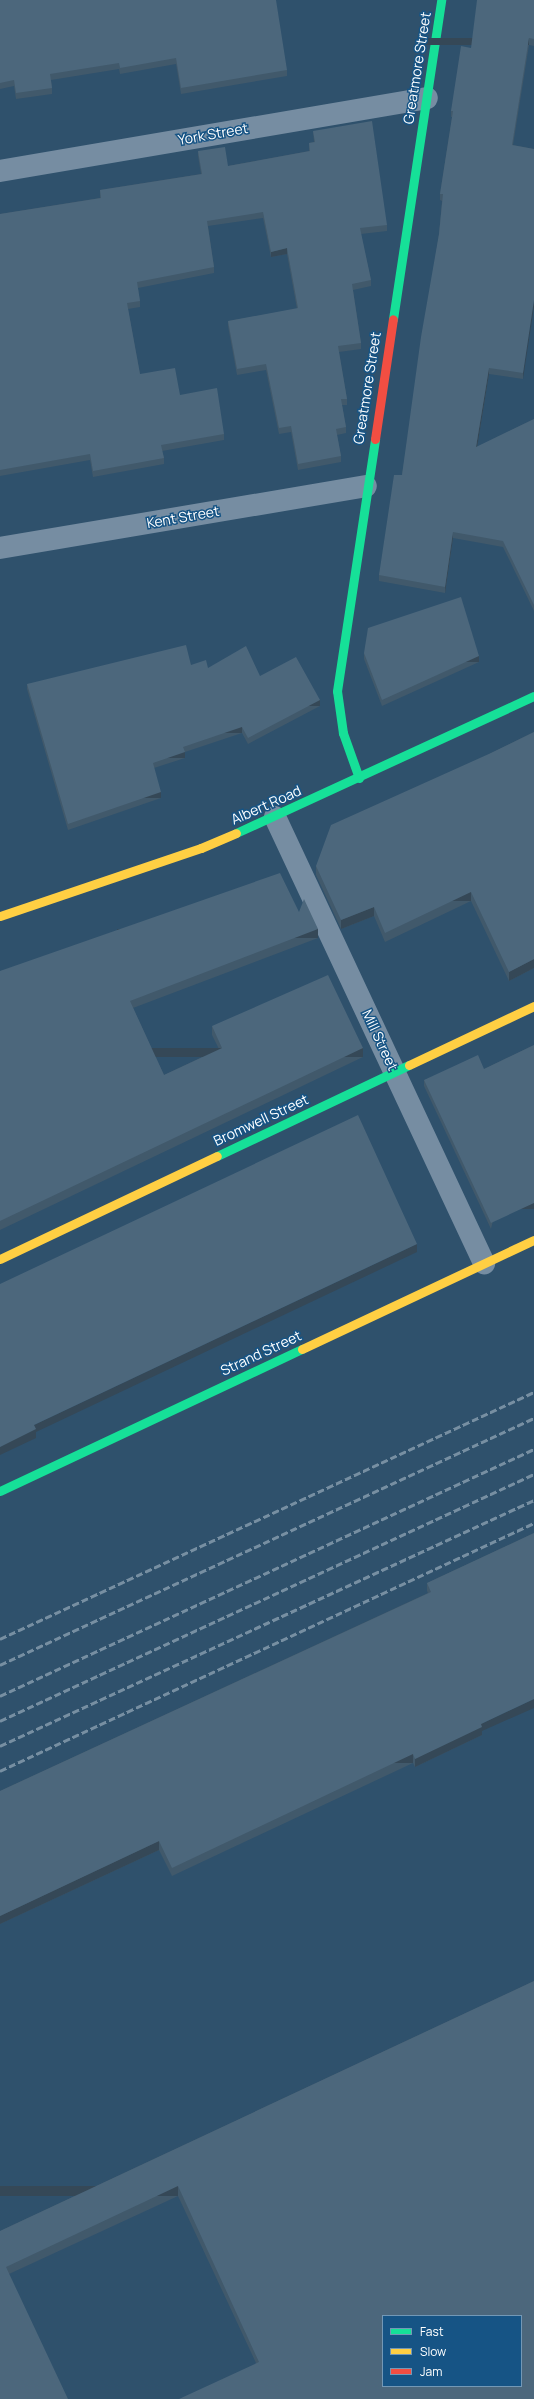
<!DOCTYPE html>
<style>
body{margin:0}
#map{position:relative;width:534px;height:2399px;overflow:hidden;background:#2f516c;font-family:Manrope,sans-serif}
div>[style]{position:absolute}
.street>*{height:22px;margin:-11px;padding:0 11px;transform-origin:11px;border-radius:11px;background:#768da2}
.fast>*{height:9px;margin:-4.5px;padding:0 4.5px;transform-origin:4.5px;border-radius:4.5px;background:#16e098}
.slow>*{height:9px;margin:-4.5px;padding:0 4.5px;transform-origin:4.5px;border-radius:4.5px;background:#ffcf43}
.jam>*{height:9px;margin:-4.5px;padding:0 4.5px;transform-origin:4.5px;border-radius:4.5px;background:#f24e42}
.rail>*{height:3px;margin-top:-1.5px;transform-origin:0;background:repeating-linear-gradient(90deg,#778fa2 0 7px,transparent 0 10px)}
.wall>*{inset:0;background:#41596b}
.shaded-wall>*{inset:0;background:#354857;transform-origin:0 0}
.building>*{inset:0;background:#4c677c}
span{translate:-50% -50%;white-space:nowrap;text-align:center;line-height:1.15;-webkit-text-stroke:3px #165485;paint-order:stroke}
.street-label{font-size:14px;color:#fff}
.legend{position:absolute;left:382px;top:2315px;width:140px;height:72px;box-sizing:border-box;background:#165485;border:1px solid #7398b6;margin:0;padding:5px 7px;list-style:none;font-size:12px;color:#fff}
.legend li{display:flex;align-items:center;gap:8px;height:20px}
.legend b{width:20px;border:1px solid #7398b6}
</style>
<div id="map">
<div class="street">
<i style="left:0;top:171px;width:433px;rotate:-9.7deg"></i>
<i style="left:0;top:548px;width:371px;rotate:-9.6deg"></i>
<i style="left:275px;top:817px;width:493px;rotate:64.9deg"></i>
</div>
<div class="fast">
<i style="left:393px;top:319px;width:323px;rotate:-81.4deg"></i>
<i style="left:359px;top:778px;width:48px;rotate:-109.6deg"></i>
<i style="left:343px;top:733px;width:42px;rotate:-98.1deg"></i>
<i style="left:337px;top:691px;width:255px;rotate:-81.4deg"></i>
<i style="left:236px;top:833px;width:328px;rotate:-24.7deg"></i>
<i style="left:217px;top:1156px;width:212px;rotate:-25.4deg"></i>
<i style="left:0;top:1491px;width:334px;rotate:-25.2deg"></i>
</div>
<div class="slow">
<i style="left:0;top:916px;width:212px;rotate:-18.7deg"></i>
<i style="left:201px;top:848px;width:38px;rotate:-23deg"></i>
<i style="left:409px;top:1065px;width:138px;rotate:-25.3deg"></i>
<i style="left:0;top:1259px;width:240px;rotate:-25.4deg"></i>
<i style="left:302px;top:1349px;width:256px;rotate:-25.2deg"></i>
</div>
<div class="jam">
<i style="left:375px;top:439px;width:121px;rotate:-81.5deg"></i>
</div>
<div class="rail">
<i style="left:0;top:1639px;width:588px;rotate:-24.82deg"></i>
<i style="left:0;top:1665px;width:588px;rotate:-24.82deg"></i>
<i style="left:0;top:1696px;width:588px;rotate:-24.82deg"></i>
<i style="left:0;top:1721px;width:588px;rotate:-24.82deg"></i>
<i style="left:0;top:1746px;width:588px;rotate:-24.73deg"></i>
<i style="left:0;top:1771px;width:589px;rotate:-24.91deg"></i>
</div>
<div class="wall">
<i style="clip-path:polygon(0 0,287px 70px,287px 76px,181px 94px,176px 64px,120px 74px,119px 69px,51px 80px,52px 88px,52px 94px,16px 99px,14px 86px,0 89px)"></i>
<i style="clip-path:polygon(534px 0,534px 46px,529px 45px,513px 145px,534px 149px,523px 379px,489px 374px,477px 447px,534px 419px,534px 611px,503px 547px,453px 538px,445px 593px,379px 581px,379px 575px,402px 475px,439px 234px,442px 201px,440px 200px,440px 194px,452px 117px,451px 117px,451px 111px,471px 48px)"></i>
<i style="clip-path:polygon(313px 131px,387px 225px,387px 231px,361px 234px,371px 280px,371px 286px,353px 290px,361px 343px,361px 349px,339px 352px,347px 399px,347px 405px,342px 405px,346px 427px,346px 433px,337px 435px,341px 456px,341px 462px,298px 470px,291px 432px,279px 434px,266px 370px,237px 375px,228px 326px,228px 321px,297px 309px,287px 254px,271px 257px,263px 218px,208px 226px,214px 267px,214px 273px,138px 288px,140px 301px,140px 307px,128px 309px,140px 374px,180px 395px,224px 434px,224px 440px,162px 451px,164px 458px,164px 464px,93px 477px,90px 460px,0 476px,0 214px,100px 198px,100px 190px,201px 174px,198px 156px,198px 151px,228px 166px,309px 151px,309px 143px,314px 142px)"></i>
<i style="clip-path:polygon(364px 653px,479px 662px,382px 706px,364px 659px)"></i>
<i style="clip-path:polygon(208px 668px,260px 676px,320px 706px,248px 744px,242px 733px,185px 752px,185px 758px,154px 768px,161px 798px,68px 830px,27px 689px,27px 684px)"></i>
<i style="clip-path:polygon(534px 732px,534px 968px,509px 981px,471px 901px,385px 942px,374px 916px,341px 929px,316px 875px,316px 866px,491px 753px)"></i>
<i style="clip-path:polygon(299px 912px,318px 938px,133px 1008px,164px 1075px,219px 1049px,212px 1035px,212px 1026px,363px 1057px,0 1230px,0 971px)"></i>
<i style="clip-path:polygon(534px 1045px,491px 1229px,424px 1086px,424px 1080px,484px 1069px)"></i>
<i style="clip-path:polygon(534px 1533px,482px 1731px,482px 1735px,415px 1767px,413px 1763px,172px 1876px,159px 1850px,0 1924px,0 1791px,428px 1593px,427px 1591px,427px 1583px)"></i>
<i style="clip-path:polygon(534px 1981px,534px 2399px,256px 2363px,178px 2196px,9px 2274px,0 2399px,0 2231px)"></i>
</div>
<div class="shaded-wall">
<i style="left:529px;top:38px;width:7px;height:108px;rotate:90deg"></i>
<i style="clip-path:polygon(287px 248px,287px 254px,271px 257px,271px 252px)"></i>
<i style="clip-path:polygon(534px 300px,534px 307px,523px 379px,523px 373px)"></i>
<i style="clip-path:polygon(489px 368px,489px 374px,476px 454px,476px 447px)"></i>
<i style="clip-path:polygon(453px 532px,453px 538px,445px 593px,445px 587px)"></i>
<i style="left:479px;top:656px;width:6px;height:107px;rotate:90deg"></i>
<i style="left:320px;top:700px;width:6px;height:81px;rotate:90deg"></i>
<i style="left:242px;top:727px;width:6px;height:62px;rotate:90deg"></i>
<i style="left:185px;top:752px;width:6px;height:34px;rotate:90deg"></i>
<i style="left:161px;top:792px;width:6px;height:98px;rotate:90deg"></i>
<i style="left:471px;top:892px;width:9px;height:95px;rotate:90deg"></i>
<i style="clip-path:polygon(374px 907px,374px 916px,341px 929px,341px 920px)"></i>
<i style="left:318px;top:929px;width:9px;height:201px;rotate:90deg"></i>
<i style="clip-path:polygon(534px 959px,534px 968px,509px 981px,509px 972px)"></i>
<i style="left:363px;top:1048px;width:9px;height:402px;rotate:90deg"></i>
<i style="left:534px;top:1203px;width:6px;height:47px;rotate:90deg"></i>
<i style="clip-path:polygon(417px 1244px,417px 1252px,36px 1432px,36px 1438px,0 1455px,0 1447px,34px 1425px)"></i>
<i style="clip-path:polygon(534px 1699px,534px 1708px,482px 1731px,482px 1735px,415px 1767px,415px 1759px,481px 1724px)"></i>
<i style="left:413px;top:1754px;width:9px;height:267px;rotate:90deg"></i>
<i style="clip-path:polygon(159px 1841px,159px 1850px,0 1924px,0 1916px)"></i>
<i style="left:178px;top:2186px;width:10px;height:190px;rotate:90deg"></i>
</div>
<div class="building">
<i style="clip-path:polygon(0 0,276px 0,287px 70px,181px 88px,176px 58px,120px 68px,119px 63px,50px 74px,52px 88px,16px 93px,14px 80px,0 83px)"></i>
<i style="clip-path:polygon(477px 0,534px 0,534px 39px,529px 38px,512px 145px,534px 149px,534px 300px,523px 373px,489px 368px,476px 447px,534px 419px,534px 605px,503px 541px,453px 532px,445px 587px,379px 575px,394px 475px,402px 475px,421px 337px,439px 234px,443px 194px,440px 194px,453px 111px,451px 111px,461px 46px,471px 48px)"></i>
<i style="clip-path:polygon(372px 121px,387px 225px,360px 228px,371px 280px,352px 284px,361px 343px,338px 346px,347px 399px,341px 399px,346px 427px,336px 429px,341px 456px,298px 464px,291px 426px,279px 428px,266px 364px,237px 369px,228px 321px,298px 308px,287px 248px,271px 252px,263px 212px,207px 221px,214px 267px,137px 282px,140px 301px,127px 303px,140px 374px,175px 368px,180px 395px,217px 388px,224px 434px,161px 445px,164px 458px,93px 471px,90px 454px,0 470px,0 214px,101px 198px,100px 190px,202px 174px,198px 151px,225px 147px,228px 166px,310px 151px,309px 143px,315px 142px,313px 131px)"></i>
<i style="clip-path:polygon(461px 597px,479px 656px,382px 700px,364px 653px,368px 628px)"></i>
<i style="clip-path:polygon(186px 645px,191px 665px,206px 660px,208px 668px,246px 646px,260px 676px,296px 657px,320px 700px,248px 738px,242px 727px,183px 747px,185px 752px,153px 763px,161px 792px,68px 824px,27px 684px)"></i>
<i style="clip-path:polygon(534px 732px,534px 959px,509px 972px,471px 892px,385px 933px,374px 907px,341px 920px,316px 866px,331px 825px,491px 753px)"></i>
<i style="clip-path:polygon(280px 873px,299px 912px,304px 899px,318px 929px,130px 1001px,164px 1075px,222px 1048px,212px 1026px,328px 975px,363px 1048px,0 1221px,0 971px)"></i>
<i style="clip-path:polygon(534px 1045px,534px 1203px,491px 1223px,424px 1080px,478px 1055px,484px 1069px)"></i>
<i style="clip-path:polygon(358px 1115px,417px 1244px,34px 1425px,36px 1429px,0 1447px,0 1284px)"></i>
<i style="clip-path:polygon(534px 1533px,534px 1699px,481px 1724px,482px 1727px,415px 1759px,413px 1754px,172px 1868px,159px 1841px,0 1916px,0 1791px,431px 1592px,427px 1583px)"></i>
<i style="clip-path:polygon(evenodd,534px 1981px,534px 2399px,179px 2399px,259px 2362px,178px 2186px,6px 2267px,68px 2399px,0 2399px,0 2231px,534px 1981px,383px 2316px,521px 2316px,521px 2386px,383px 2386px,383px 2316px)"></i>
</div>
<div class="street-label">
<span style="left:417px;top:68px;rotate:-81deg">Greatmore Street</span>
<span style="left:213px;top:134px;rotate:-10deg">York Street</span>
<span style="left:367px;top:388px;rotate:-81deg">Greatmore Street</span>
<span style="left:183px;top:517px;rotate:-10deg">Kent Street</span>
<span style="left:266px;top:805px;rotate:-24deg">Albert Road</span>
<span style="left:380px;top:1040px;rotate:65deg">Mill Street</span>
<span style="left:261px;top:1120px;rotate:-25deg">Bromwell Street</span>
<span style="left:261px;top:1353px;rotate:-25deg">Strand Street</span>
</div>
<ul class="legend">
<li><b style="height:5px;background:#16e098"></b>Fast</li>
<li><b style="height:5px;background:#ffcf43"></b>Slow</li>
<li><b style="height:5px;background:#f24e42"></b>Jam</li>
</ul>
</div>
